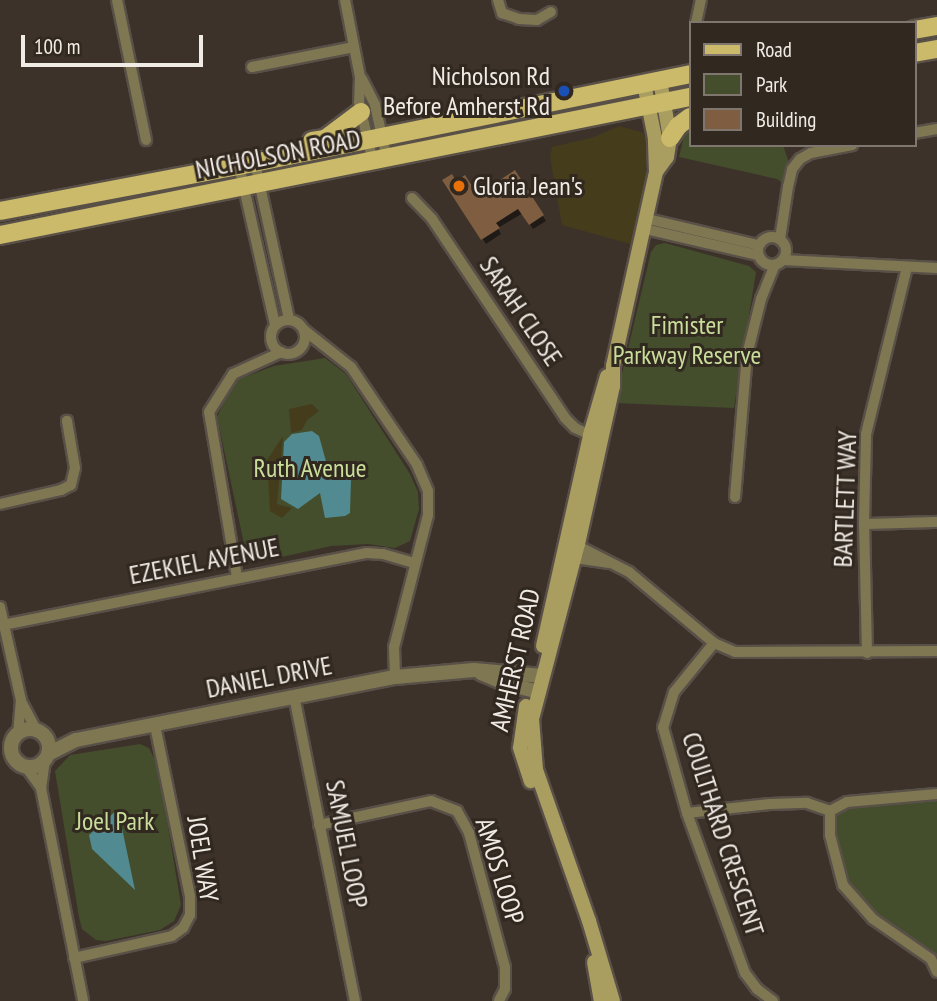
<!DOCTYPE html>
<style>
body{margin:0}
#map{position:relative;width:937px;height:1001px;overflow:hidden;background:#3c322a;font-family:"PT Sans Narrow",sans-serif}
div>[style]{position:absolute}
.green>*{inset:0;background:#444e2c}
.sand>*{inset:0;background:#443c1b}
.water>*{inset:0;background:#518a91}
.shadow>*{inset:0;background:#0007}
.building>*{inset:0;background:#7e5d40}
.roads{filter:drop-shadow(2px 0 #595048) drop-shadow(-2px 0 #595048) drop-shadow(0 2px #595048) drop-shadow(0 -2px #595048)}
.minor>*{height:10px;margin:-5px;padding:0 5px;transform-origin:5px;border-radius:5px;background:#7f7752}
.minor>.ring{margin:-5px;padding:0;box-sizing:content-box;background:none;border:10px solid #7f7752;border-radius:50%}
.tertiary>*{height:14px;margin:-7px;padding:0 7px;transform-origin:7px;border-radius:7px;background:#7f7752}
.tertiary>.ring{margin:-7px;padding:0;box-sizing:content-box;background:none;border:14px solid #7f7752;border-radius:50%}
.secondary>*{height:14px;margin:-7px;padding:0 7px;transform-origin:7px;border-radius:7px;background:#aa9d60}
.primary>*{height:18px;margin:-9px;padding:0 9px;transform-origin:9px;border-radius:9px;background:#cbba69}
.dots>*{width:19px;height:19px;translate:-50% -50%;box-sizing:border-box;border:4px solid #312820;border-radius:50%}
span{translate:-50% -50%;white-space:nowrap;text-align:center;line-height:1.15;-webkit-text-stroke:6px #312820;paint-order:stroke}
.poi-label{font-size:26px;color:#f1ebe6}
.right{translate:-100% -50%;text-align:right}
.left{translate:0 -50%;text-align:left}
.street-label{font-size:26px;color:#f1ebe6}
.park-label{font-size:26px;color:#c9de9b}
.legend{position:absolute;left:689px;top:21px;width:228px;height:126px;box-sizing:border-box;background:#312820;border:2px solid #7e766f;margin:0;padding:9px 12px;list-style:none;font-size:21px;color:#f1ebe6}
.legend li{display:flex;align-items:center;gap:14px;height:35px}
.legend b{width:35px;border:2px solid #7e766f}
.scale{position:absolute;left:21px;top:35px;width:182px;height:32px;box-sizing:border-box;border:4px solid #f1ebe6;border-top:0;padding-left:9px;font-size:21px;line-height:24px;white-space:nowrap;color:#f1ebe6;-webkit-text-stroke:5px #312820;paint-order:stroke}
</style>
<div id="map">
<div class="green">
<i style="clip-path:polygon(690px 129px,690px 145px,783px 145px,792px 172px,788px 187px,777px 179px,679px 157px,683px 140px)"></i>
<i style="clip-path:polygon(665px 243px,749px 266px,756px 272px,734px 408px,615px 403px,651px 252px,656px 245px)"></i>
<i style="clip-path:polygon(325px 358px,346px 374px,410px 474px,418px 492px,419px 509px,410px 541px,395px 548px,368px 544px,331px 546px,259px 562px,246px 553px,217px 417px,226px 397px,239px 379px,274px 366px)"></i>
<i style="clip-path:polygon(140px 744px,149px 748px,158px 766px,181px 905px,174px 921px,160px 930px,106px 941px,96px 940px,82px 929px,79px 917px,55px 771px,70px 755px)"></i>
<i style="clip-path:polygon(937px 798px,937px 969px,873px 917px,845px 884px,831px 835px,833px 813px,847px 804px)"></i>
</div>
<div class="sand">
<i style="clip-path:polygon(619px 126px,644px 133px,646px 141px,646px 183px,634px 245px,562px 225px,550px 157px,552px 147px,594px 137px)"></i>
<i style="clip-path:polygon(312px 404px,319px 411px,307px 420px,302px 430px,291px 433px,289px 409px)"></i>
<i style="clip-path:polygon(283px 436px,277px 504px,292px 508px,282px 518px,270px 511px,267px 460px)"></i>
</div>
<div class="water">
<i style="clip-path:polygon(312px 431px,319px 436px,327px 465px,341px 468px,351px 480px,350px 513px,345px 516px,325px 518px,320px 493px,298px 509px,281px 499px,284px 442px,292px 434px)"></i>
<i style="clip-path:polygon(118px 809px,135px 890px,92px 849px,89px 835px)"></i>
</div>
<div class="shadow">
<i style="clip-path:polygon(515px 172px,546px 221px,533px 229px,523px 213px,498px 228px,501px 234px,486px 244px,445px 181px,456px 183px,480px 200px,504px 184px)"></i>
</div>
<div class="building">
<i style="clip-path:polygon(515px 170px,544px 215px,529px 225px,518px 209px,496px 223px,500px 228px,481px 240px,442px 180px,452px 174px,456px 181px,465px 175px,480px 198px,502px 184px,500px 180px)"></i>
</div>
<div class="roads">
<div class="minor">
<i style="left:117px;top:0;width:143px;rotate:78.3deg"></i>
<i style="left:345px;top:0;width:78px;rotate:79deg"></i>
<i style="left:360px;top:77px;width:25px;rotate:92deg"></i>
<i style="left:359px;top:102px;width:62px;rotate:76.9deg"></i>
<i style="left:498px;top:0;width:14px;rotate:73deg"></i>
<i style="left:502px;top:13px;width:18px;rotate:19deg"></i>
<i style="left:519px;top:19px;width:18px;rotate:3deg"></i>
<i style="left:537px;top:20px;width:16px;rotate:-30deg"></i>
<i style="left:696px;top:23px;width:24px;rotate:-78deg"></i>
<i style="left:252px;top:67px;width:104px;rotate:-11.1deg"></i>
<i style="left:362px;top:79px;width:29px;rotate:63deg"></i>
<i style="left:375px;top:105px;width:55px;rotate:77.5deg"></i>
<i style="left:914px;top:133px;width:23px;rotate:-10deg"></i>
<i style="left:255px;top:163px;width:160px;rotate:77.7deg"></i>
<i style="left:239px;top:166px;width:163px;rotate:77.2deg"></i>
<i style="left:412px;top:198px;width:29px;rotate:46deg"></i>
<i style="left:432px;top:219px;width:239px;rotate:56.2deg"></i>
<i style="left:565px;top:418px;width:14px;rotate:45deg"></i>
<i style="left:575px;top:428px;width:22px;rotate:24deg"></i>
<i style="left:648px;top:219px;width:113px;rotate:13.3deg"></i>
<i style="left:645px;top:229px;width:116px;rotate:13deg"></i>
<i class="ring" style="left:758px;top:237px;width:18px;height:18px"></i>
<i style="left:780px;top:239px;width:53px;rotate:-81.3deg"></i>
<i style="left:788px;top:187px;width:18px;rotate:-77deg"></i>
<i style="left:792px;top:169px;width:13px;rotate:-51deg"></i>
<i style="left:800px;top:159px;width:13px;rotate:-29deg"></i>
<i style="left:811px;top:153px;width:42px;rotate:-11deg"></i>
<i style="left:783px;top:260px;width:154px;rotate:3deg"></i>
<i class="ring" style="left:271px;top:320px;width:24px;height:24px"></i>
<i style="left:304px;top:330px;width:60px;rotate:38.2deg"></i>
<i style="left:351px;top:367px;width:118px;rotate:56deg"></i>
<i style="left:417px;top:465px;width:28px;rotate:67deg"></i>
<i style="left:428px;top:491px;width:24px;rotate:90deg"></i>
<i style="left:428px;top:515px;width:136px;rotate:104.4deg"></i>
<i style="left:394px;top:647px;width:30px;rotate:88deg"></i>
<i style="left:735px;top:497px;width:143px;rotate:-85.2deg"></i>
<i style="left:747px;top:355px;width:58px;rotate:-76deg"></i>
<i style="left:761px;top:299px;width:37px;rotate:-68deg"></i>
<i style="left:0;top:504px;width:63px;rotate:-12.9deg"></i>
<i style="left:61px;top:490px;width:11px;rotate:-27deg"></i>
<i style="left:71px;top:485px;width:17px;rotate:-77deg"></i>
<i style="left:75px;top:468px;width:48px;rotate:-99.7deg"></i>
<i style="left:864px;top:524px;width:73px;rotate:-1.6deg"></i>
<i style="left:572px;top:543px;width:64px;rotate:27deg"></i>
<i style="left:629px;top:572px;width:111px;rotate:39.9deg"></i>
<i style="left:714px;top:643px;width:23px;rotate:23deg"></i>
<i style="left:735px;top:652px;width:202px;rotate:-0.3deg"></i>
<i style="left:568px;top:557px;width:40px;rotate:8.5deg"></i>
<i style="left:237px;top:577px;width:167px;rotate:-99.6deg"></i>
<i style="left:209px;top:412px;width:45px;rotate:-57.7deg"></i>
<i style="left:233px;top:374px;width:53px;rotate:-24.6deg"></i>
<i style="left:0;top:607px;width:95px;rotate:77.3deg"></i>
<i style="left:21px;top:700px;width:34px;rotate:95deg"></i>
<i style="left:3px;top:625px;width:371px;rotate:-11.2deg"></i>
<i style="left:367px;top:553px;width:16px;rotate:4deg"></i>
<i style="left:383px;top:554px;width:32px;rotate:16deg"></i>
<i style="left:714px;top:643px;width:63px;rotate:129.2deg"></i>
<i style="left:674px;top:692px;width:37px;rotate:107deg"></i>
<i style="left:663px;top:727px;width:89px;rotate:74.4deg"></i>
<i style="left:687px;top:813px;width:170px;rotate:70.1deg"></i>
<i style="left:745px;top:973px;width:20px;rotate:53deg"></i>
<i style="left:757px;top:989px;width:20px;rotate:37deg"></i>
<i style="left:867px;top:653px;width:129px;rotate:-91.3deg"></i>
<i style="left:864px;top:524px;width:90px;rotate:-88.7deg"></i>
<i style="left:866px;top:434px;width:172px;rotate:-76.2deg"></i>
<i style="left:294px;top:696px;width:311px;rotate:78.7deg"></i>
<i style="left:22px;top:703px;width:32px;rotate:62deg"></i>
<i style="left:45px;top:760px;width:28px;rotate:98deg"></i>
<i style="left:41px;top:788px;width:217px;rotate:78.8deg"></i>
<i style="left:26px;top:767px;width:26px;rotate:54deg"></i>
<i style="left:830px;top:811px;width:24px;rotate:90deg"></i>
<i style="left:830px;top:835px;width:52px;rotate:75.4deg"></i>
<i style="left:843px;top:885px;width:45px;rotate:48.6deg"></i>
<i style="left:873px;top:919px;width:70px;rotate:34.6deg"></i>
<i style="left:931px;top:959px;width:14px;rotate:65deg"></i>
<i style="left:830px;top:811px;width:19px;rotate:-28deg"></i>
<i style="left:847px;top:802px;width:90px;rotate:-5.1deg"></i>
<i style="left:687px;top:813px;width:83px;rotate:-6.2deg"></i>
<i style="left:770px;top:804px;width:37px;rotate:-2deg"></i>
<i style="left:807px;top:803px;width:24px;rotate:19deg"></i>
<i style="left:319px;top:825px;width:115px;rotate:-12.1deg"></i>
<i style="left:431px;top:801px;width:28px;rotate:21deg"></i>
<i style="left:457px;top:811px;width:25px;rotate:61deg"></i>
<i style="left:469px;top:833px;width:139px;rotate:75deg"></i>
<i style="left:505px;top:967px;width:22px;rotate:90deg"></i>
<i style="left:505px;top:989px;width:13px;rotate:117deg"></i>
<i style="left:74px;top:958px;width:100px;rotate:-12.7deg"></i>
<i style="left:172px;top:936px;width:14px;rotate:-36deg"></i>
<i style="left:183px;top:928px;width:15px;rotate:-62deg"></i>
<i style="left:190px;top:915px;width:19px;rotate:-90deg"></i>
<i style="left:190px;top:896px;width:175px;rotate:-101.6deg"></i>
</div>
<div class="tertiary">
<i style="left:481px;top:673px;width:28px;rotate:23deg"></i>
<i style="left:507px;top:684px;width:33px;rotate:14deg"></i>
<i class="ring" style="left:11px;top:729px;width:24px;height:24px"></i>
<i style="left:48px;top:754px;width:31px;rotate:-27deg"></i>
<i style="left:76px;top:740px;width:325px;rotate:-11.2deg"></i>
<i style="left:395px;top:677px;width:79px;rotate:-5.1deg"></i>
<i style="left:474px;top:670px;width:69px;rotate:5deg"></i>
</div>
<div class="secondary">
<i style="left:656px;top:172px;width:19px;rotate:-54deg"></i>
<i style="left:667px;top:157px;width:19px;rotate:-81deg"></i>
<i style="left:670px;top:138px;width:59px;rotate:-99.8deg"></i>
<i style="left:543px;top:646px;width:216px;rotate:-77.4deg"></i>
<i style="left:590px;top:435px;width:61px;rotate:-73.9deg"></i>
<i style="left:526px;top:706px;width:42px;rotate:98.1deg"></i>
<i style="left:520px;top:748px;width:35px;rotate:72deg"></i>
<i style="left:594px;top:962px;width:40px;rotate:80deg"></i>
<i style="left:613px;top:1001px;width:84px;rotate:-106.7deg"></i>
<i style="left:589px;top:921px;width:160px;rotate:-109.3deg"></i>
<i style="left:536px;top:770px;width:51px;rotate:-94.5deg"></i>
<i style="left:532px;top:719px;width:181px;rotate:-75.3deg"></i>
<i style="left:578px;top:544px;width:162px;rotate:-77.5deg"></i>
<i style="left:613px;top:386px;width:20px;rotate:-90deg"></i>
<i style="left:613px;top:366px;width:199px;rotate:-77.5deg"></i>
<i style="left:656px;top:172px;width:34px;rotate:-92deg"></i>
<i style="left:655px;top:138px;width:55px;rotate:-101.5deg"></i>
</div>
<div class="primary">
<i style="left:914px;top:30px;width:23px;rotate:-10deg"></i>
<i style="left:914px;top:53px;width:23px;rotate:-10deg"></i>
<i style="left:670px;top:138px;width:14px;rotate:-56deg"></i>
<i style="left:678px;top:126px;width:15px;rotate:-37deg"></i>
<i style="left:312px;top:141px;width:13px;rotate:-9deg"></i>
<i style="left:325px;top:139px;width:45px;rotate:-36.9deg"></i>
<i style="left:0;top:211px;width:243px;rotate:-10.7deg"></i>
<i style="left:239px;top:166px;width:460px;rotate:-11.5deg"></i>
<i style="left:0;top:235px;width:704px;rotate:-11.31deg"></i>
</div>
</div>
<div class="dots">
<i style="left:564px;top:91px;background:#1a4fb4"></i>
<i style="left:459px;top:186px;background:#e8710a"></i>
</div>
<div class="poi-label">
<span class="right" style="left:550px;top:91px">Nicholson Rd<br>Before Amherst Rd</span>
<span class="left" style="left:473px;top:186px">Gloria Jean's</span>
</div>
<div class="street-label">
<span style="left:278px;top:154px;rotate:-11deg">NICHOLSON ROAD</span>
<span style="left:521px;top:311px;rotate:56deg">SARAH CLOSE</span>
<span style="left:845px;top:499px;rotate:-88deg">BARTLETT WAY</span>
<span style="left:204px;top:561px;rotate:-11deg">EZEKIEL AVENUE</span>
<span style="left:515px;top:660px;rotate:-77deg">AMHERST ROAD</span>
<span style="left:269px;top:677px;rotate:-11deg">DANIEL DRIVE</span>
<span style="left:723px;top:834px;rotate:72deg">COULTHARD CRESCENT</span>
<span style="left:347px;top:844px;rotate:79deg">SAMUEL LOOP</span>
<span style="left:203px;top:859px;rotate:81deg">JOEL WAY</span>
<span style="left:500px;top:871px;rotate:73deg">AMOS LOOP</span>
</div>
<div class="park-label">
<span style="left:687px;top:340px">Fimister<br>Parkway Reserve</span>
<span style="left:310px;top:468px">Ruth Avenue</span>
<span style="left:115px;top:821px">Joel Park</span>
</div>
<ul class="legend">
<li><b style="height:9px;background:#cbba69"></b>Road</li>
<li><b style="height:19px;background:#444e2c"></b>Park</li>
<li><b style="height:19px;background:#7e5d40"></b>Building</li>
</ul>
<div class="scale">100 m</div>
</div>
